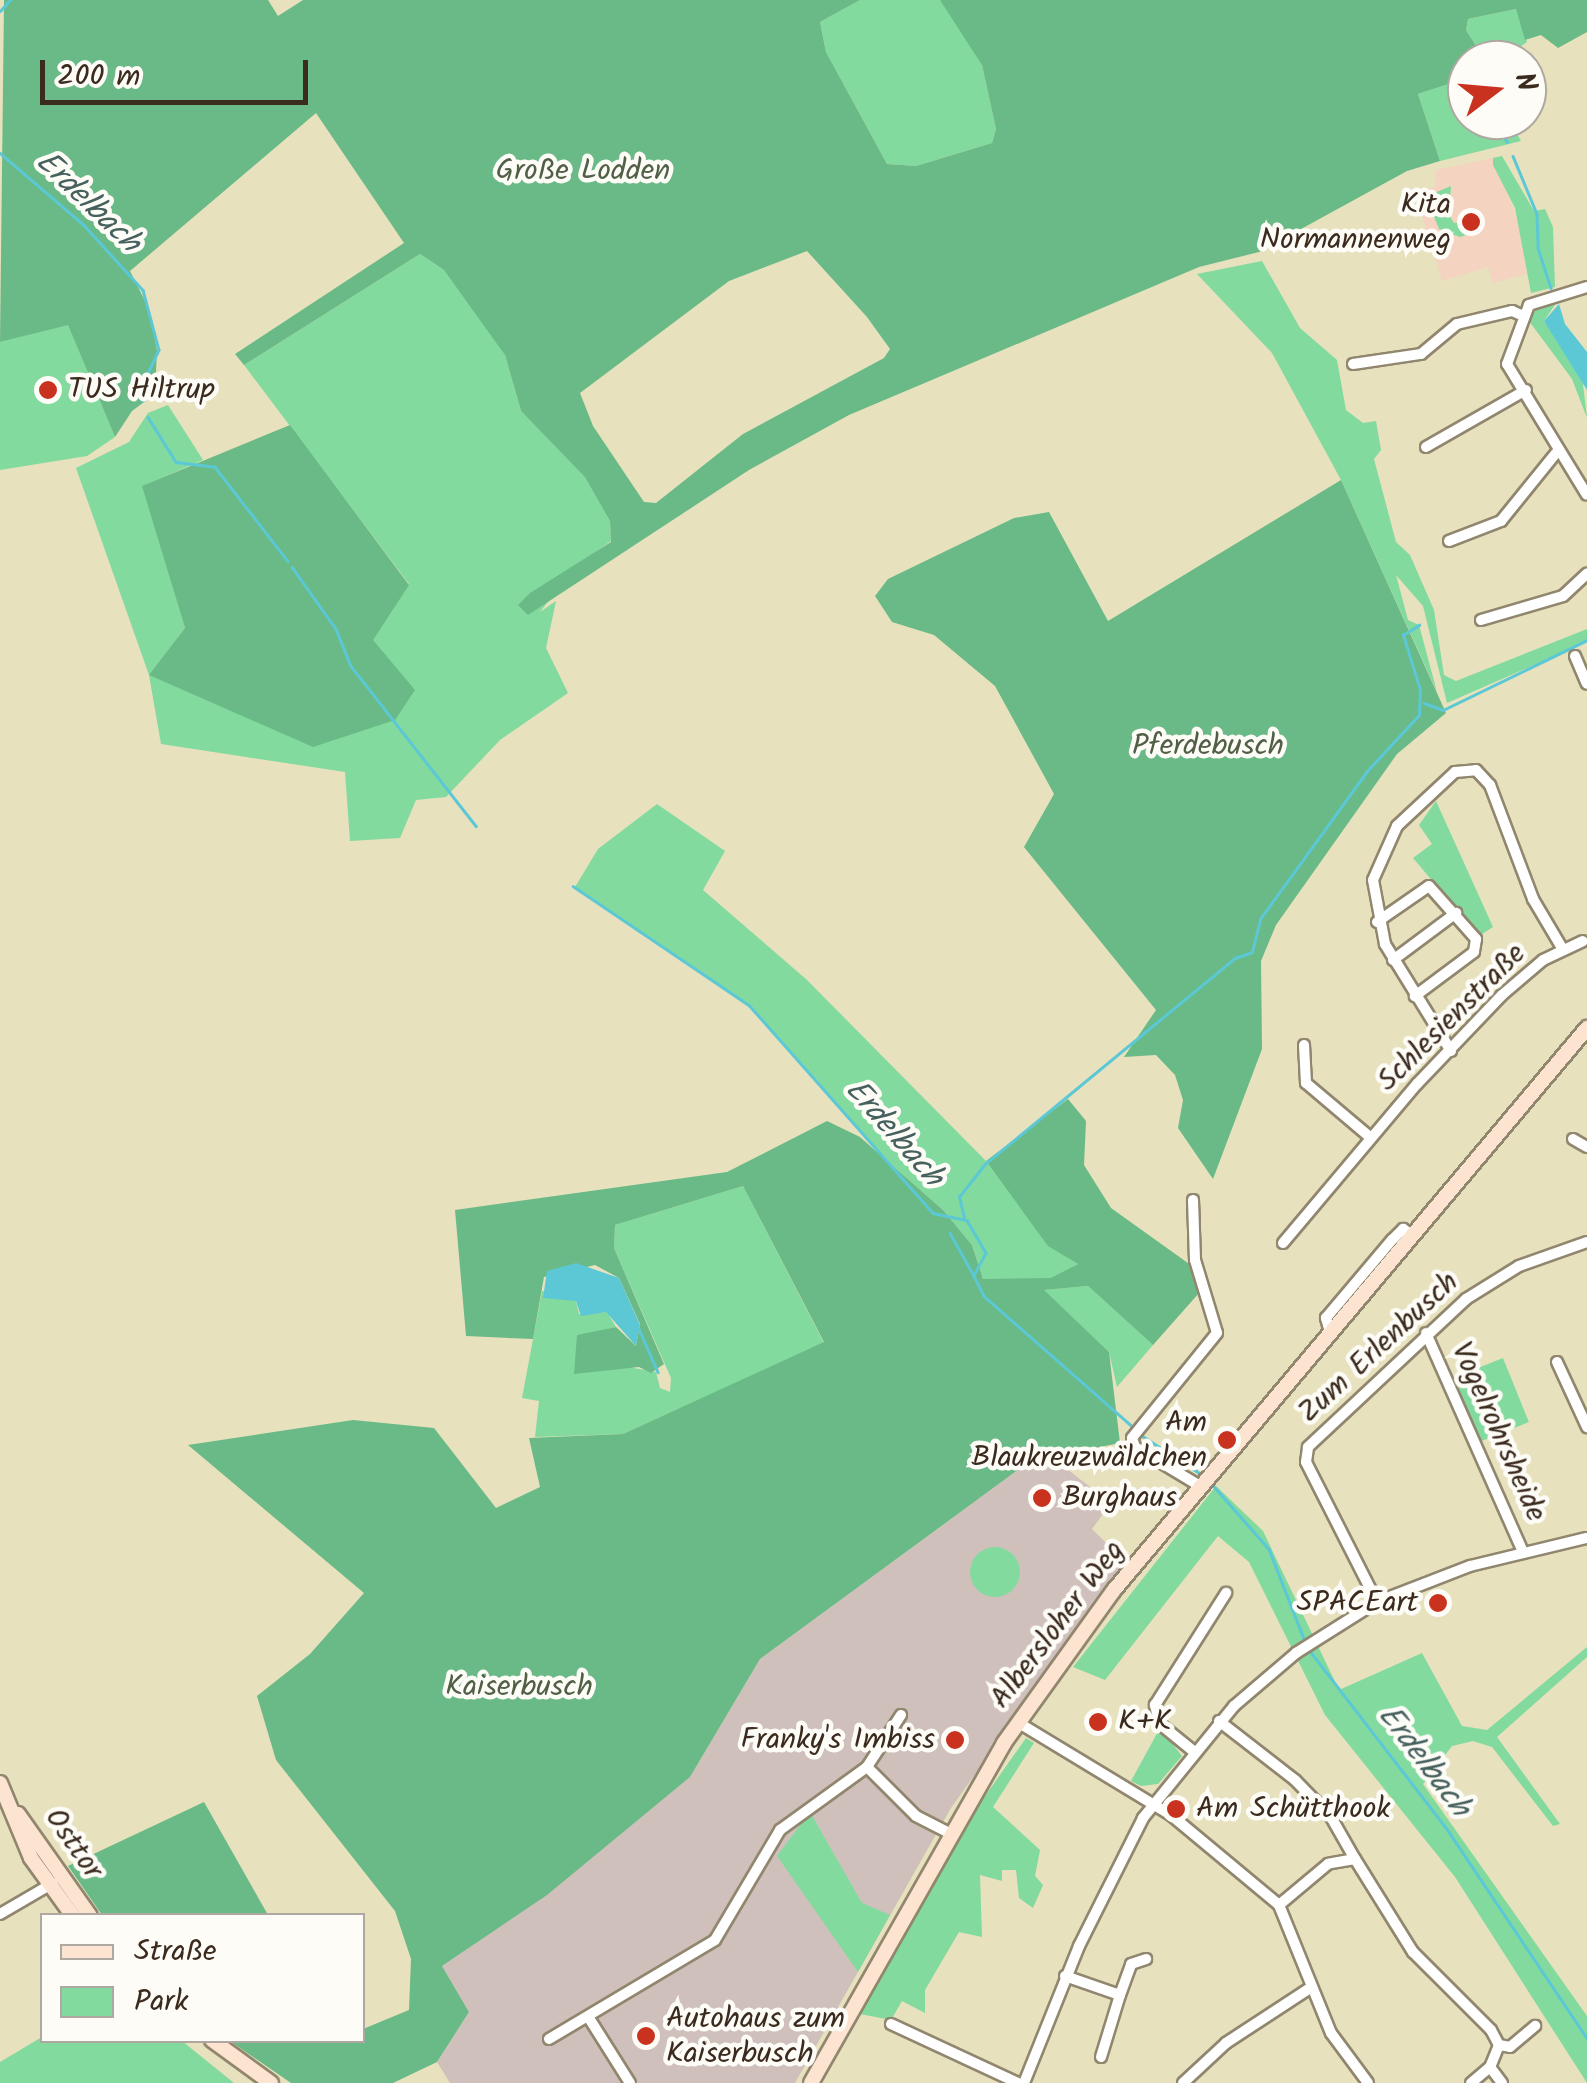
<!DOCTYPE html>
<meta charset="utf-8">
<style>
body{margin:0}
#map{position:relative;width:1587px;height:2083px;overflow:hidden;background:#e7e1be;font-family:Kalam,sans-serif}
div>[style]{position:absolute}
.built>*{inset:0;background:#f4d3c0}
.industrial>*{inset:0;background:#d0c0bc}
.green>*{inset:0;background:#82da9f;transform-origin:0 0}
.round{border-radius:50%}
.forest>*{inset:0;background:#69ba86}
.water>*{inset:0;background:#5cc8d5}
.stream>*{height:2.5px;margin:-1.25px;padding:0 1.25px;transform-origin:1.25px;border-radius:1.25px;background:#5cc8d5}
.roads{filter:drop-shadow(2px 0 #91866e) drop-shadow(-2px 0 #91866e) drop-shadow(0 2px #91866e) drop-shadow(0 -2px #91866e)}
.minor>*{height:10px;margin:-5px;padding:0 5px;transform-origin:5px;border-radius:5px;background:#fff}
.secondary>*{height:14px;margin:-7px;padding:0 7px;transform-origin:7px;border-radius:7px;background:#fde4d1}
.dots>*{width:28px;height:28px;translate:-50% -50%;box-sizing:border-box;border:5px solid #fdfcf7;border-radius:50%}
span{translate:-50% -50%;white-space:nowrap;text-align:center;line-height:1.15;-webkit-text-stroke:9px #fdfcf7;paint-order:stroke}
.park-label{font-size:30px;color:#505f45}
.poi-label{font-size:30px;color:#3b2a1e}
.right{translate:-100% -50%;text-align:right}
.left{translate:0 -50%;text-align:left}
.street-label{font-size:30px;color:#3b2a1e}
.water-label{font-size:32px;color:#47615e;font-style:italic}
.legend{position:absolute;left:40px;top:1913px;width:325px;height:130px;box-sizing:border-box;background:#fdfcf7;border:2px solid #afa8a0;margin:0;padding:12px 18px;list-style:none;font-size:30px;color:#3b2a1e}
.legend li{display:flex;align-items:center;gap:20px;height:50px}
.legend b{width:50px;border:2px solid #afa8a0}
.north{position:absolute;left:1447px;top:40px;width:100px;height:100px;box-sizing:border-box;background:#fdfcf7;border:2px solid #afa8a0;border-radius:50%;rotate:74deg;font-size:28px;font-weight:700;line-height:40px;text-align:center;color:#3b2a1e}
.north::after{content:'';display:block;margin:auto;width:35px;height:45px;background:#c8321e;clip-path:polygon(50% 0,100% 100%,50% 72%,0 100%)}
.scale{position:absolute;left:40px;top:60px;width:268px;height:45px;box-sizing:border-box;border:5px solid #3b2a1e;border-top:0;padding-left:12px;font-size:30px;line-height:35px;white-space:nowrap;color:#3b2a1e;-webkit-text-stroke:8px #fdfcf7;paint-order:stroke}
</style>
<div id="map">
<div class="built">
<i style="clip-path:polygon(1493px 158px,1520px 226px,1526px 274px,1493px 283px,1488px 267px,1442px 281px,1415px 193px,1435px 187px,1436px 170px)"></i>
</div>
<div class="industrial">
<i style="clip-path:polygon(1050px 1456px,1111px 1503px,1092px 1529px,1127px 1563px,951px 1808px,795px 2083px,450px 2083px,437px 2062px,469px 2012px,442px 1966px,547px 1894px,690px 1777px,760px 1659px,1030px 1461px)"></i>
</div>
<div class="green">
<i style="clip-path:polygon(860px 0,940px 0,950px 9px,982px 65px,996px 129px,992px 143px,916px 166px,887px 164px,826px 52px,820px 22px)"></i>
<i style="clip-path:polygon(1516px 9px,1527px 42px,1501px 60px,1485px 60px,1466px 30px,1468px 19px)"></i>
<i style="clip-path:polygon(1467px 78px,1467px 120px,1518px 120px,1512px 125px,1521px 141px,1440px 161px,1418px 94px)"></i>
<i style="clip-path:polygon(1502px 156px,1534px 211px,1545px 209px,1553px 227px,1555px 287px,1531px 293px,1515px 208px,1493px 165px,1493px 158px)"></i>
<i style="clip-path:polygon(1451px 186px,1449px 215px,1454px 223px,1465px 222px,1469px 234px,1460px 237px,1439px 229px,1429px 204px,1432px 194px)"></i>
<i style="clip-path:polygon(420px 254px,444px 270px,475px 307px,505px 355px,521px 411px,586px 477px,610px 521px,611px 541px,575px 567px,540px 612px,556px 601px,546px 648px,568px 693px,500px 740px,446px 797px,416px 800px,400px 838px,350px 841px,345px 772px,161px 744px,149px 675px,76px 468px,129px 442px,148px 413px,168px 405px,203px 460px,143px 486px,185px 628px,150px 675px,414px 690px,372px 640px,409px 584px,244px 365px)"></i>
<i style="clip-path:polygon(1262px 261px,1300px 328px,1337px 360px,1346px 410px,1363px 423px,1376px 421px,1381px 450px,1374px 459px,1396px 542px,1410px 555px,1434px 610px,1444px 675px,1456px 681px,1587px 629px,1587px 642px,1447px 703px,1423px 606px,1396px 575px,1408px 620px,1419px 625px,1437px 692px,1341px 480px,1272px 353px,1197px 274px)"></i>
<i style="clip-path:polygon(1556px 303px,1544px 321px,1582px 376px,1587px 418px,1572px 379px,1529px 321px,1538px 306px)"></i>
<i style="clip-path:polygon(68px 324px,115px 437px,87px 456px,0 470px,0 342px)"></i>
<i style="clip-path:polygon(1436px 801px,1493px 927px,1479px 936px,1413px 858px,1432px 844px,1419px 825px)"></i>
<i style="clip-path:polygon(657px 804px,725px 851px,703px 890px,807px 980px,986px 1161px,1048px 1245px,1078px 1264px,1051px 1279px,983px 1279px,972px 1245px,943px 1210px,892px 1165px,753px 1010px,575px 887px,598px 849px)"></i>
<i style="clip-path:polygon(743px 1186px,824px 1343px,623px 1434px,535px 1437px,539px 1401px,522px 1398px,542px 1291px,576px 1301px,579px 1314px,607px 1312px,616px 1327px,577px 1336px,628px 1367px,656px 1372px,660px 1388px,670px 1392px,671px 1378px,614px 1248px,615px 1225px)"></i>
<i style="clip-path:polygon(1088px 1286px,1153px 1345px,1117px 1387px,1109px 1352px,1043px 1290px)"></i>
<i style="left:1503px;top:1358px;width:69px;height:53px;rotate:68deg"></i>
<i style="clip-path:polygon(1216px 1486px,1263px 1531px,1339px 1690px,1422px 1653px,1462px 1726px,1487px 1730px,1587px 1647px,1587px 1657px,1497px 1737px,1560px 1824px,1553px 1826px,1492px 1747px,1473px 1741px,1452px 1746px,1423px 1784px,1587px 2016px,1587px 2083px,1455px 1877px,1325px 1715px,1249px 1562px,1218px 1536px,1105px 1680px,1073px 1667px)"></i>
<i class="round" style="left:970px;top:1547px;width:50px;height:50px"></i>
<i style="clip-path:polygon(1160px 1728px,1182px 1756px,1158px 1784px,1141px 1786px,1131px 1781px)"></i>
<i style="clip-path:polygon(1026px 1738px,1034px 1743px,993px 1807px,1040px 1850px,1035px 1876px,1043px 1885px,1033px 1908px,1019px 1898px,1016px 1870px,1002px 1870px,1002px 1881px,980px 1875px,982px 1937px,959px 1932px,925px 1990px,925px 2013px,902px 2001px,891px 2020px,860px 2014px,966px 1823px)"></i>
<i style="clip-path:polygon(810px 1812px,862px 1903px,890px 1915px,858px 1972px,777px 1856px)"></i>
<i style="clip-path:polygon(42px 2037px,182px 2041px,234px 2083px,0 2083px,0 2062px)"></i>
</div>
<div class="forest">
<i style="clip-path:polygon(evenodd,4px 0,268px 0,278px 16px,303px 0,860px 0,820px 22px,826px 52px,887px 164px,916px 166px,992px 143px,996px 129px,982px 65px,940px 0,1587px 0,1587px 32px,1558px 48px,1541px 35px,1525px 40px,1516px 9px,1468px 19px,1466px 30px,1485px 60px,1467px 60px,1467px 78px,1418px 94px,1440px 161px,1407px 171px,1259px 252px,1199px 267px,849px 415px,749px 470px,528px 615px,518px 605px,530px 593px,611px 542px,610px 521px,585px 477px,521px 411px,505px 355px,444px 270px,420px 254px,244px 365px,235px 354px,404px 243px,316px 113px,130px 271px,149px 309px,157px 350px,155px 394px,132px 411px,115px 437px,68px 325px,0 342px,4px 0,807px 251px,867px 317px,890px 349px,884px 358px,743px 434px,656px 503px,644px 502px,593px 426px,580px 393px,729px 281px,807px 251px)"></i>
<i style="clip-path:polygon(290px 425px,409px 585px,373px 640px,415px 690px,395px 720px,313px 747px,149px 675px,185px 628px,142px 486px)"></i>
<i style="clip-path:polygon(1341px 480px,1446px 713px,1397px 754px,1276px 925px,1261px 961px,1262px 1049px,1213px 1179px,1178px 1128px,1183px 1100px,1175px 1075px,1156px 1055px,1124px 1057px,1156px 1010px,1024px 847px,1054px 794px,995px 686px,934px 635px,892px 622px,875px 596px,888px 579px,1014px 518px,1049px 512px,1108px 621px)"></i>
<i style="clip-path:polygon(1068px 1099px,1086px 1121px,1084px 1165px,1111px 1208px,1192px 1266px,1199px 1293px,1153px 1345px,1088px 1286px,1044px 1290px,1109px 1352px,1120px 1443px,1030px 1461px,760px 1659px,690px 1777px,547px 1895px,442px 1966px,469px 2012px,437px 2062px,393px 2083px,291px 2083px,230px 2041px,362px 2040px,363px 2029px,409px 2010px,411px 1959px,395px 1911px,276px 1760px,257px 1696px,310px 1654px,364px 1593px,188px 1445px,353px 1420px,434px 1428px,496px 1508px,540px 1487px,529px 1438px,623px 1434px,824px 1342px,743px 1186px,615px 1225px,614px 1248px,664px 1364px,651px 1373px,639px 1367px,574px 1374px,577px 1335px,616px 1327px,636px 1346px,640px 1324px,619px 1278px,595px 1265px,544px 1277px,533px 1339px,466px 1336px,455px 1210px,727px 1172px,827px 1121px,860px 1137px,943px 1210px,972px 1245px,983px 1279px,1051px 1278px,1078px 1264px,1048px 1246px,986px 1161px)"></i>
<i style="clip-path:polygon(204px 1802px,268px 1915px,102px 1915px,68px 1866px)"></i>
</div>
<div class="water">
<i style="clip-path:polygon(1559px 304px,1565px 324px,1587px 352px,1587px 390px,1544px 321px)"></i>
<i style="clip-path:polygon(576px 1263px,619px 1278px,640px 1325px,636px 1346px,606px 1312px,581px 1316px,576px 1301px,543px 1298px,547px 1271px)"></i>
</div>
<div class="stream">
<i style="left:0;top:11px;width:15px;rotate:-48deg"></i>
<i style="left:1495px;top:120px;width:25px;rotate:61deg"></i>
<i style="left:0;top:153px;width:111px;rotate:40.6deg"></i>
<i style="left:84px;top:225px;width:88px;rotate:47.8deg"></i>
<i style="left:143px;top:290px;width:62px;rotate:75.1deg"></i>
<i style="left:159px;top:350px;width:44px;rotate:115.4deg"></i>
<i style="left:140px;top:390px;width:11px;rotate:75deg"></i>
<i style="left:1513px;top:156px;width:63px;rotate:67.5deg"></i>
<i style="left:1537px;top:214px;width:34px;rotate:88deg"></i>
<i style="left:1538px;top:248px;width:42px;rotate:72deg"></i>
<i style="left:148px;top:417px;width:53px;rotate:58.1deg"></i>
<i style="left:176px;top:462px;width:39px;rotate:7deg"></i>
<i style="left:215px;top:467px;width:119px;rotate:52.2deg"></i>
<i style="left:292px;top:567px;width:76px;rotate:54.6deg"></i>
<i style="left:336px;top:629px;width:40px;rotate:68deg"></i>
<i style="left:351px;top:666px;width:203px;rotate:52deg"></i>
<i style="left:1424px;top:703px;width:20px;rotate:20deg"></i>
<i style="left:1443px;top:710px;width:160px;rotate:-25.9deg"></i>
<i style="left:573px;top:886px;width:212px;rotate:34.1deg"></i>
<i style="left:749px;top:1005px;width:278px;rotate:48.5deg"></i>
<i style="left:933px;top:1213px;width:35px;rotate:12deg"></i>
<i style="left:967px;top:1220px;width:38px;rotate:60deg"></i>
<i style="left:986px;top:1253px;width:26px;rotate:118deg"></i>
<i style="left:974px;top:1276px;width:22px;rotate:63deg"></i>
<i style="left:984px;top:1296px;width:197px;rotate:41.3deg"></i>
<i style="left:964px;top:1218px;width:22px;rotate:-103deg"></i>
<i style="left:959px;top:1197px;width:42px;rotate:-51.8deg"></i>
<i style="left:985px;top:1164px;width:324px;rotate:-39.5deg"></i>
<i style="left:1235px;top:958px;width:18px;rotate:-19deg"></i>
<i style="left:1252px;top:952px;width:34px;rotate:-76deg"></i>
<i style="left:1260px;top:919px;width:183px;rotate:-54.1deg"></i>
<i style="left:1367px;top:771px;width:76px;rotate:-47.1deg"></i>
<i style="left:1419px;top:715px;width:25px;rotate:-88deg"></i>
<i style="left:1420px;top:690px;width:58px;rotate:-107.2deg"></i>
<i style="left:1403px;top:635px;width:19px;rotate:-32deg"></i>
<i style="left:950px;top:1233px;width:47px;rotate:60.7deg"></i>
<i style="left:639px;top:1329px;width:47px;rotate:66.2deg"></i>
<i style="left:1141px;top:1435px;width:72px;rotate:33deg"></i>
<i style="left:1211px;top:1483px;width:88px;rotate:48.7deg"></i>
<i style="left:1269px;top:1549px;width:102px;rotate:68.7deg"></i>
<i style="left:1310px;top:1651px;width:221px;rotate:52.4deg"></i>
<i style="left:1445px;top:1826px;width:255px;rotate:56.2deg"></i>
</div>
<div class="roads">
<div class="minor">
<i style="left:1587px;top:287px;width:61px;rotate:162.8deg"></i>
<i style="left:1529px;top:305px;width:63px;rotate:110.4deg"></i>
<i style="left:1507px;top:364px;width:153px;rotate:58.6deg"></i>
<i style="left:1353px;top:364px;width:69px;rotate:-8.4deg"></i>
<i style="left:1421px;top:354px;width:47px;rotate:-39.8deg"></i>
<i style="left:1457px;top:324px;width:57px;rotate:-13.3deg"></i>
<i style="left:1512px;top:311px;width:13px;rotate:23deg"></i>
<i style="left:1426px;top:447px;width:115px;rotate:-29.7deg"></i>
<i style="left:1449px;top:541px;width:56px;rotate:-21deg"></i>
<i style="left:1501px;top:521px;width:87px;rotate:-51deg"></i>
<i style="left:1481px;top:620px;width:85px;rotate:-16.3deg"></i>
<i style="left:1563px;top:596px;width:33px;rotate:-43deg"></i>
<i style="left:1575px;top:656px;width:30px;rotate:67deg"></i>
<i style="left:1377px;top:922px;width:63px;rotate:-34.7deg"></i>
<i style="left:1429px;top:886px;width:71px;rotate:48.4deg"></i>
<i style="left:1476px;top:939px;width:13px;rotate:99deg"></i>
<i style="left:1474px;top:952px;width:74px;rotate:143.3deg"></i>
<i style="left:1393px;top:960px;width:79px;rotate:-36.7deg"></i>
<i style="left:1304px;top:1045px;width:38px;rotate:87deg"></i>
<i style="left:1306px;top:1083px;width:85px;rotate:40.2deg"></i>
<i style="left:1451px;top:1051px;width:126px;rotate:-121.7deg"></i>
<i style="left:1385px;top:944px;width:65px;rotate:-100.6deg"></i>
<i style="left:1373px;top:880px;width:59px;rotate:-66deg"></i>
<i style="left:1397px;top:826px;width:79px;rotate:-43deg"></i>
<i style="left:1455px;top:772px;width:21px;rotate:-5deg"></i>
<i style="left:1476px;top:770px;width:21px;rotate:47deg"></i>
<i style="left:1490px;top:785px;width:122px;rotate:69.3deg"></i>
<i style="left:1533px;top:899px;width:57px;rotate:59.4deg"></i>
<i style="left:1573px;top:1139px;width:16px;rotate:30deg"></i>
<i style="left:1193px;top:1200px;width:60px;rotate:88.1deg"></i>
<i style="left:1195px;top:1260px;width:76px;rotate:73.2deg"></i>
<i style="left:1217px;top:1333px;width:135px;rotate:129deg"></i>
<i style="left:1132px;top:1438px;width:9px;rotate:72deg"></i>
<i style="left:1135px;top:1447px;width:76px;rotate:31deg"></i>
<i style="left:1283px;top:1243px;width:208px;rotate:-49.9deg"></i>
<i style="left:1417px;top:1084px;width:123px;rotate:-46.3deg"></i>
<i style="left:1502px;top:995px;width:54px;rotate:-40.5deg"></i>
<i style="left:1543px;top:960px;width:44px;rotate:-25.4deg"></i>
<i style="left:1330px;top:1332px;width:15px;rotate:-106deg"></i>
<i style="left:1326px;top:1318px;width:102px;rotate:-49.8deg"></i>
<i style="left:1392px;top:1240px;width:16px;rotate:-45deg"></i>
<i style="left:1403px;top:1229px;width:11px;rotate:34deg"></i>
<i style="left:1426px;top:1333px;width:240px;rotate:66.1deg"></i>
<i style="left:1557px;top:1362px;width:72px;rotate:65.2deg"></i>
<i style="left:1377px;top:1602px;width:157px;rotate:-116.9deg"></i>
<i style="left:1306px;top:1462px;width:15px;rotate:-82deg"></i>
<i style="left:1308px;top:1447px;width:216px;rotate:-43.1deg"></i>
<i style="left:1466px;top:1299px;width:62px;rotate:-31.9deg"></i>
<i style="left:1519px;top:1266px;width:72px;rotate:-19.4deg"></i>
<i style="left:901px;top:1715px;width:62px;rotate:123.2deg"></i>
<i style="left:867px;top:1767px;width:69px;rotate:45deg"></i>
<i style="left:916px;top:1816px;width:39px;rotate:27deg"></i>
<i style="left:1219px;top:1721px;width:96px;rotate:37.8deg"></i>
<i style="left:1295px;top:1780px;width:52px;rotate:45.8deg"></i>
<i style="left:1331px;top:1817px;width:48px;rotate:60.3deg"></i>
<i style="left:1355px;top:1859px;width:27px;rotate:170deg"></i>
<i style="left:1328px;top:1864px;width:64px;rotate:140.1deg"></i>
<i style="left:1019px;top:1723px;width:178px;rotate:31.2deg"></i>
<i style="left:1171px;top:1815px;width:141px;rotate:39.8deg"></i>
<i style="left:1279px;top:1905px;width:138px;rotate:67.9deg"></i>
<i style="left:1331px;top:2033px;width:62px;rotate:53.5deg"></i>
<i style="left:1192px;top:1750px;width:41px;rotate:-140.9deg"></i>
<i style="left:1160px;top:1724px;width:20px;rotate:-105deg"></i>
<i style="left:1155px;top:1705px;width:133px;rotate:-57.6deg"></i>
<i style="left:1355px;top:1859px;width:110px;rotate:58.1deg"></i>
<i style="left:1413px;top:1952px;width:110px;rotate:45deg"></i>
<i style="left:1491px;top:2030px;width:17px;rotate:62deg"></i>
<i style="left:1499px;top:2045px;width:24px;rotate:112deg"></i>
<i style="left:0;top:1914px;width:61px;rotate:-30.3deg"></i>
<i style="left:1065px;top:1976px;width:58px;rotate:19.1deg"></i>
<i style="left:1120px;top:1995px;width:33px;rotate:-70deg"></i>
<i style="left:1131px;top:1964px;width:16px;rotate:-18deg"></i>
<i style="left:589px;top:2018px;width:77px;rotate:57.8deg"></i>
<i style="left:891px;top:2024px;width:140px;rotate:24.9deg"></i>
<i style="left:549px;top:2039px;width:193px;rotate:-30.8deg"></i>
<i style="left:715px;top:1940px;width:128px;rotate:-59.4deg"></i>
<i style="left:780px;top:1830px;width:107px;rotate:-35.9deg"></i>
<i style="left:1499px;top:2045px;width:11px;rotate:10deg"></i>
<i style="left:1510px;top:2047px;width:33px;rotate:-40deg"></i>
<i style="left:1101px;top:2057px;width:65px;rotate:-73deg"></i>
<i style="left:1024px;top:2083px;width:148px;rotate:-68.1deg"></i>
<i style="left:1079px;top:1946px;width:143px;rotate:-63.4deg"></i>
<i style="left:1143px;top:1818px;width:144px;rotate:-50.9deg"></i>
<i style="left:1234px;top:1706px;width:82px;rotate:-40.5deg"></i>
<i style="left:1296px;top:1653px;width:96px;rotate:-32.2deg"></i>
<i style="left:1377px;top:1602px;width:100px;rotate:-21.2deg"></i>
<i style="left:1470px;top:1566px;width:120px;rotate:-13.5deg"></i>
<i style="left:1183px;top:2083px;width:59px;rotate:-42.9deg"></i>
<i style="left:1226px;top:2043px;width:100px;rotate:-33.2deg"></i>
<i style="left:1471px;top:2083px;width:25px;rotate:-40deg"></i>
<i style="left:1490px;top:2067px;width:20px;rotate:53deg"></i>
</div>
<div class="secondary">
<i style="left:0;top:1783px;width:81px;rotate:67.5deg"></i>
<i style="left:31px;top:1858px;width:72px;rotate:54.1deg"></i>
<i style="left:18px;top:1814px;width:125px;rotate:54.8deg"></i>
<i style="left:212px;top:2040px;width:73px;rotate:36.1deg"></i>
<i style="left:811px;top:2083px;width:391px;rotate:-60.4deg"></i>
<i style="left:1004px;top:1743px;width:188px;rotate:-54.3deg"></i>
<i style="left:1114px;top:1590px;width:735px;rotate:-49.91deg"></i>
</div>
</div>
<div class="dots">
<i style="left:1471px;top:222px;background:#c8321e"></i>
<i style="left:48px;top:390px;background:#c8321e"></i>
<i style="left:1227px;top:1440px;background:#c8321e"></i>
<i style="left:1042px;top:1498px;background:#c8321e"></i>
<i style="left:1438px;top:1603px;background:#c8321e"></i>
<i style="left:1098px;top:1722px;background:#c8321e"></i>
<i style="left:955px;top:1740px;background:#c8321e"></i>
<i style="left:1176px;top:1809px;background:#c8321e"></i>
<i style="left:646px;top:2036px;background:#c8321e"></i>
</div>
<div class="park-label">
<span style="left:583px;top:171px">Große Lodden</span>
<span style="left:1208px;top:746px">Pferdebusch</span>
<span style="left:519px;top:1687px">Kaiserbusch</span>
</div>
<div class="poi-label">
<span class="right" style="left:1451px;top:222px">Kita<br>Normannenweg</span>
<span class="left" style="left:68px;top:390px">TUS Hiltrup</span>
<span class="right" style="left:1207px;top:1440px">Am<br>Blaukreuzwäldchen</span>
<span class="left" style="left:1062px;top:1498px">Burghaus</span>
<span class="right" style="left:1418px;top:1603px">SPACEart</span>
<span class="left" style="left:1118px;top:1722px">K+K</span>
<span class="right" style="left:935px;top:1740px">Franky's Imbiss</span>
<span class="left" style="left:1196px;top:1809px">Am Schütthook</span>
<span class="left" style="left:666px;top:2036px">Autohaus zum<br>Kaiserbusch</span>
</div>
<div class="street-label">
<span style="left:1452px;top:1018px;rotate:-45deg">Schlesienstraße</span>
<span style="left:1379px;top:1348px;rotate:-43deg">Zum Erlenbusch</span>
<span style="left:1498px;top:1432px;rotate:66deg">Vogelrohrsheide</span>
<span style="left:1058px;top:1625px;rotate:-53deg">Albersloher Weg</span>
<span style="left:73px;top:1844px;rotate:55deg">Osttor</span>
</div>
<div class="water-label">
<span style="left:87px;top:203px;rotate:44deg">Erdelbach</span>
<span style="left:893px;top:1134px;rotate:49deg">Erdelbach</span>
<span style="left:1423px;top:1762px;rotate:53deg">Erdelbach</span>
</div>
<ul class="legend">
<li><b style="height:12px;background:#fde4d1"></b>Straße</li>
<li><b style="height:28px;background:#82da9f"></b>Park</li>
</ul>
<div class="north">N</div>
<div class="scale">200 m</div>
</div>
